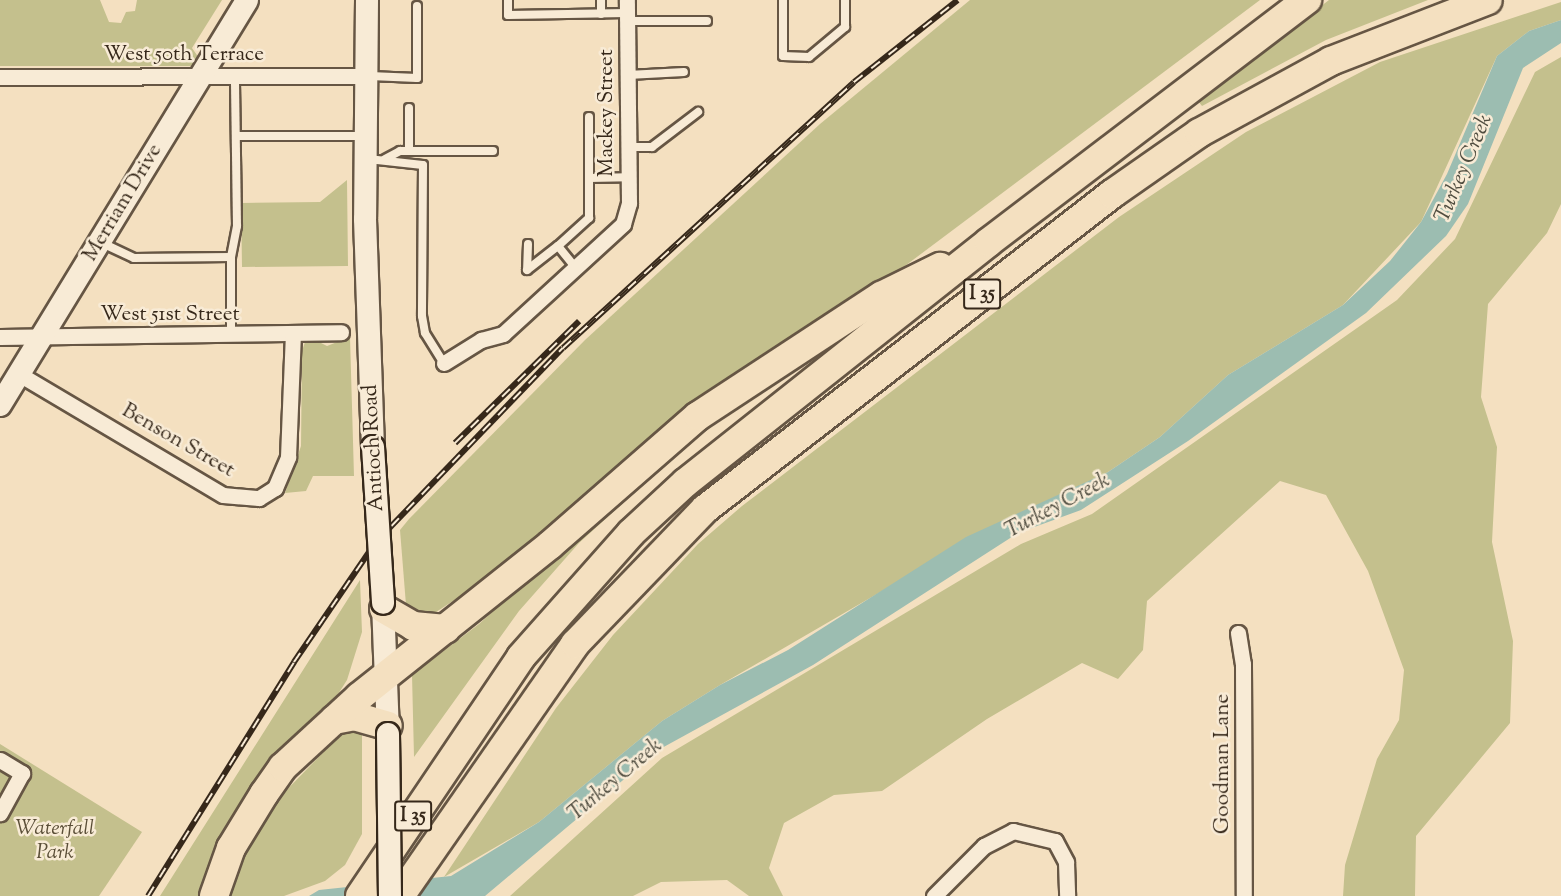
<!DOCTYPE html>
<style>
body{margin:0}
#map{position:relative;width:1561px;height:896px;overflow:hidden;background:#f4e0c0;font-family:"Sorts Mill Goudy",serif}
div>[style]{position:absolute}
.green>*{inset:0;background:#c4c08d}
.water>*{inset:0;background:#9cbdb1}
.roads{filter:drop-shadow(2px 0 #665644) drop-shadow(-2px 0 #665644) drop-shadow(0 2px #665644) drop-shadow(0 -2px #665644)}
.service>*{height:8px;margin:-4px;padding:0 4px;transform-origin:4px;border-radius:4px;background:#f8ebd6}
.minor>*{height:15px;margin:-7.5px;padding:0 7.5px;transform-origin:7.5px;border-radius:7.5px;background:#f8ebd6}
.secondary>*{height:22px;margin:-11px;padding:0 11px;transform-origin:11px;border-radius:11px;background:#f8ebd6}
.motorway>*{height:28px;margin:-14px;padding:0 14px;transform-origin:14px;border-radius:14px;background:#f4e0c0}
.rail>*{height:6px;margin-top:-3px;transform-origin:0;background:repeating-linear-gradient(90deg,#f8ebd6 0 11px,#36281a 0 22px);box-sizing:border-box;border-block:2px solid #36281a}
.bridges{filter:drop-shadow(2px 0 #36281a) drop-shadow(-2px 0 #36281a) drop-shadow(0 2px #36281a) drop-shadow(0 -2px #36281a)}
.secondary-bridge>*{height:22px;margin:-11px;padding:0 11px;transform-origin:11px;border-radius:11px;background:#f8ebd6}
span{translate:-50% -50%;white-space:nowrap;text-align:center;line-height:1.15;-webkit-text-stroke:5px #f8ebd6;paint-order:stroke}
.shield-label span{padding:2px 4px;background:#f8ebd6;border:2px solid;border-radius:4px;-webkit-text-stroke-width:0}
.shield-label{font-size:20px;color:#36281a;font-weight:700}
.street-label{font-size:21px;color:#36281a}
.park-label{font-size:21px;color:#5a4e37;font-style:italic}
.water-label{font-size:22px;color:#504d40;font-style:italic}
</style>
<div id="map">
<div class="green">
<i style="clip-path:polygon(0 0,100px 0,109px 22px,121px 23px,126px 12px,135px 11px,137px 0,222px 0,192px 48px,199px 58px,191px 66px,0 66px)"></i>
<i style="clip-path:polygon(970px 0,1260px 0,491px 576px,430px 616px,406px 605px,400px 530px,409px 519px,585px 340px,820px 124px)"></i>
<i style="clip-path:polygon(1329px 0,1428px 0,1326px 40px,1202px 106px,1198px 101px)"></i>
<i style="clip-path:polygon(1561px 2px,1561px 20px,1529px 31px,1497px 56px,1421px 222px,1343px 305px,1228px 375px,1160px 437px,1108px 472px,901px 580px,720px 685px,662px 721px,539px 822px,444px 877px,556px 708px,613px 635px,698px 544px,742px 506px,1119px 217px,1246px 132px,1380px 62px)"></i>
<i style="clip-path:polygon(1561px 57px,1561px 204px,1547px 233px,1488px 304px,1481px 397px,1497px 447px,1492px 542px,1513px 641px,1510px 723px,1416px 836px,1415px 896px,1343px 896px,1345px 865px,1377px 759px,1399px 720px,1404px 670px,1368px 571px,1326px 495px,1280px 481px,1147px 601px,1143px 650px,1118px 679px,1082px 663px,987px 719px,882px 791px,834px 795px,784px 823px,769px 868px,783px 896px,749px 896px,727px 880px,661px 882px,633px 896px,510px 896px,662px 758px,1021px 544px,1092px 514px,1397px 300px,1455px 239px,1535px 72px)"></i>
<i style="clip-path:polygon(347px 180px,348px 266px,242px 267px,241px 203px,320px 202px)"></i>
<i style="clip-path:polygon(307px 336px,327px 346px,350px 337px,354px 476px,313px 476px,306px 491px,285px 493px,301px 446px,302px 351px)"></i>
<i style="clip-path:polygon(709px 425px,579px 543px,519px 611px,414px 757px,412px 675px,479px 624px,682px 441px)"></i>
<i style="clip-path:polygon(360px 580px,362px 632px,347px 680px,328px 710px,258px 780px,232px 817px,204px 896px,160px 896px)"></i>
<i style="clip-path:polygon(362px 729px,362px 834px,345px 865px,325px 881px,284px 896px,226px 896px,236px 864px,272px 805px,344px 731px)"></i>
<i style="clip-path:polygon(0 744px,142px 832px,99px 896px,0 896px)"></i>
</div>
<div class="water">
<i style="clip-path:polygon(1561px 20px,1561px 43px,1523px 68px,1468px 204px,1446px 236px,1366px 313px,1188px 441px,1081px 510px,1018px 533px,813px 665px,660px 749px,485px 896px,309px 896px,319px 890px,451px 876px,539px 822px,662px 721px,720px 685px,788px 650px,966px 537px,1108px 472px,1160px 437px,1228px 375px,1343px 305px,1390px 261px,1421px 222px,1447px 174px,1497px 56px,1529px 31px)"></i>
</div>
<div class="roads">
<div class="service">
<i style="left:508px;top:0;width:15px;rotate:90deg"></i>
<i style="left:508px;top:15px;width:119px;rotate:-1deg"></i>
<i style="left:601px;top:0;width:14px;rotate:90deg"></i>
<i style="left:783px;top:0;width:56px;rotate:90deg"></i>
<i style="left:783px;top:56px;width:26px;rotate:2deg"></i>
<i style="left:809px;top:57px;width:47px;rotate:-39.8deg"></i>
<i style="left:845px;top:27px;width:27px;rotate:-90deg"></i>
<i style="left:627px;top:21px;width:80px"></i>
<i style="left:628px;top:75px;width:56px;rotate:-3.1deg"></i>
<i style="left:370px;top:76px;width:47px;rotate:2.4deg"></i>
<i style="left:417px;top:78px;width:72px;rotate:-90deg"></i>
<i style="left:409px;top:108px;width:43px;rotate:90deg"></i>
<i style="left:238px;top:136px;width:124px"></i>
<i style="left:628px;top:147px;width:24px"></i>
<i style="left:652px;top:147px;width:58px;rotate:-37.3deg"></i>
<i style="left:368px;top:159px;width:55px;rotate:6.2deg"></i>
<i style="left:423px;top:165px;width:151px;rotate:90.4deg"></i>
<i style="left:422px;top:316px;width:17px;rotate:80deg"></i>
<i style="left:425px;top:333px;width:36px;rotate:58deg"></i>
<i style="left:385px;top:159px;width:17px;rotate:-28deg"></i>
<i style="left:400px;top:151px;width:93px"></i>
<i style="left:589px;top:178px;width:39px;rotate:-1deg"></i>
<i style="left:102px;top:243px;width:35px;rotate:25deg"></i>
<i style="left:134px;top:258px;width:97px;rotate:-0.6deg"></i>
<i style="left:231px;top:257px;width:78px;rotate:90deg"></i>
<i style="left:528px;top:244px;width:26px;rotate:92deg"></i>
<i style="left:527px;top:270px;width:39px;rotate:-38deg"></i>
<i style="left:558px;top:246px;width:28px;rotate:51deg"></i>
<i style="left:558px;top:246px;width:42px;rotate:-42.1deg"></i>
<i style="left:589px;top:218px;width:101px;rotate:-90deg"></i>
<i style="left:231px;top:257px;width:32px;rotate:-79deg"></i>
<i style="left:237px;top:226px;width:150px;rotate:-90.8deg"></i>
</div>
<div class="minor">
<i style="left:0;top:77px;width:368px;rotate:-0.2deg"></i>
<i style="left:0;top:337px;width:341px;rotate:-0.8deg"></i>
<i style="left:444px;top:363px;width:44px;rotate:-31.9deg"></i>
<i style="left:481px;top:340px;width:23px;rotate:-15deg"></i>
<i style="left:503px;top:334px;width:163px;rotate:-42.5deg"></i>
<i style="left:623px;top:224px;width:22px;rotate:-74deg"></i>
<i style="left:629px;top:203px;width:203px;rotate:-90.6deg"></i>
<i style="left:19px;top:374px;width:237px;rotate:30.7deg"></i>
<i style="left:223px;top:495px;width:36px;rotate:5deg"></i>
<i style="left:259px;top:498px;width:19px;rotate:-32deg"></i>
<i style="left:275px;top:488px;width:34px;rotate:-67deg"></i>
<i style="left:288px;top:457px;width:124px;rotate:-87.7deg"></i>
<i style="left:1238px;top:633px;width:31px;rotate:81deg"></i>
<i style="left:1243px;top:664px;width:232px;rotate:89.8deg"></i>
<i style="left:0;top:760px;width:26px;rotate:31deg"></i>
<i style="left:22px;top:773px;width:46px;rotate:118.8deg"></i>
<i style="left:934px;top:896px;width:71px;rotate:-45deg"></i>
<i style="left:984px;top:846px;width:33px;rotate:-27deg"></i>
<i style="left:1013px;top:831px;width:43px;rotate:13.4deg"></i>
<i style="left:1055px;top:841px;width:24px;rotate:62deg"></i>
<i style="left:1066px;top:862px;width:34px;rotate:88deg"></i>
</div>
<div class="secondary">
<i style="left:367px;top:0;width:219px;rotate:90.5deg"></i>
<i style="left:365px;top:219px;width:228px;rotate:88deg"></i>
<i style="left:0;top:405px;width:474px;rotate:-58.6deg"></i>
<i style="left:383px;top:603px;width:131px;rotate:87.8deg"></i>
</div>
<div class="motorway">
<i style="left:384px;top:609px;width:34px;rotate:30deg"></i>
<i style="left:413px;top:626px;width:33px;rotate:5deg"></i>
<i style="left:334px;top:720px;width:20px;rotate:-11deg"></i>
<i style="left:354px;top:716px;width:35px;rotate:16deg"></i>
<i style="left:214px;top:896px;width:51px;rotate:-70.5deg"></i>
<i style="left:231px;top:848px;width:63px;rotate:-58.6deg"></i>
<i style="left:264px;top:794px;width:33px;rotate:-55deg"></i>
<i style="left:283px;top:767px;width:103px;rotate:-42.6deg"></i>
<i style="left:359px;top:697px;width:244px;rotate:-38.5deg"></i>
<i style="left:550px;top:545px;width:196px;rotate:-41.1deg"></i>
<i style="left:698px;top:416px;width:219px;rotate:-33.3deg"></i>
<i style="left:881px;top:296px;width:66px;rotate:-26.2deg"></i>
<i style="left:360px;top:896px;width:288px;rotate:-56deg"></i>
<i style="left:521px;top:657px;width:166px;rotate:-48.4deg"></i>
<i style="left:631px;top:533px;width:74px;rotate:-42.8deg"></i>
<i style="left:685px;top:483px;width:388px;rotate:-38.4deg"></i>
<i style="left:989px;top:242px;width:400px;rotate:-37.3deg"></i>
<i style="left:400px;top:896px;width:307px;rotate:-55.2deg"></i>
<i style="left:575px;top:644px;width:187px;rotate:-46.1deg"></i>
<i style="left:705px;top:509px;width:515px;rotate:-37.74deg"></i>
<i style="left:1112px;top:194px;width:106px;rotate:-35deg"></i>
<i style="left:1199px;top:133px;width:150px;rotate:-28.6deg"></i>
<i style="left:1331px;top:61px;width:168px;rotate:-21.2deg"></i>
</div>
</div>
<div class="rail">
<i style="left:455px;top:443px;width:174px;rotate:-44.5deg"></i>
<i style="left:148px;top:896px;width:276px;rotate:-58deg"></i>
<i style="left:294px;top:662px;width:145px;rotate:-55.7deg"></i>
<i style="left:376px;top:542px;width:269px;rotate:-46.1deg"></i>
<i style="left:563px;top:348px;width:394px;rotate:-42.4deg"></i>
<i style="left:854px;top:82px;width:132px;rotate:-38.3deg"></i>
</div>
<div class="bridges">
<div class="secondary-bridge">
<i style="left:373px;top:447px;width:156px;rotate:86.3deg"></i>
<i style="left:388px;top:734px;width:162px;rotate:89.3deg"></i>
</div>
</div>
<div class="shield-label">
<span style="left:982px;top:294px">I 35</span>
<span style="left:413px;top:816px">I 35</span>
</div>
<div class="street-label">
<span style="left:184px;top:55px">West 50th Terrace</span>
<span style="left:607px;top:113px;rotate:-90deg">Mackey Street</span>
<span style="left:123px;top:203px;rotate:-59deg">Merriam Drive</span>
<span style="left:170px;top:315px">West 51st Street</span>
<span style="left:178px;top:441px;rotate:30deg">Benson Street</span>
<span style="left:374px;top:448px;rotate:-93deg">Antioch Road</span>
<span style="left:1223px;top:764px;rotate:-90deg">Goodman Lane</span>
</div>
<div class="park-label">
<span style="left:55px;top:841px">Waterfall<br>Park</span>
</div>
<div class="water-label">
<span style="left:1465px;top:169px;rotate:-67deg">Turkey Creek</span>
<span style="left:1058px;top:507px;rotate:-28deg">Turkey Creek</span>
<span style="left:616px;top:781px;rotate:-40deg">Turkey Creek</span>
</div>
</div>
